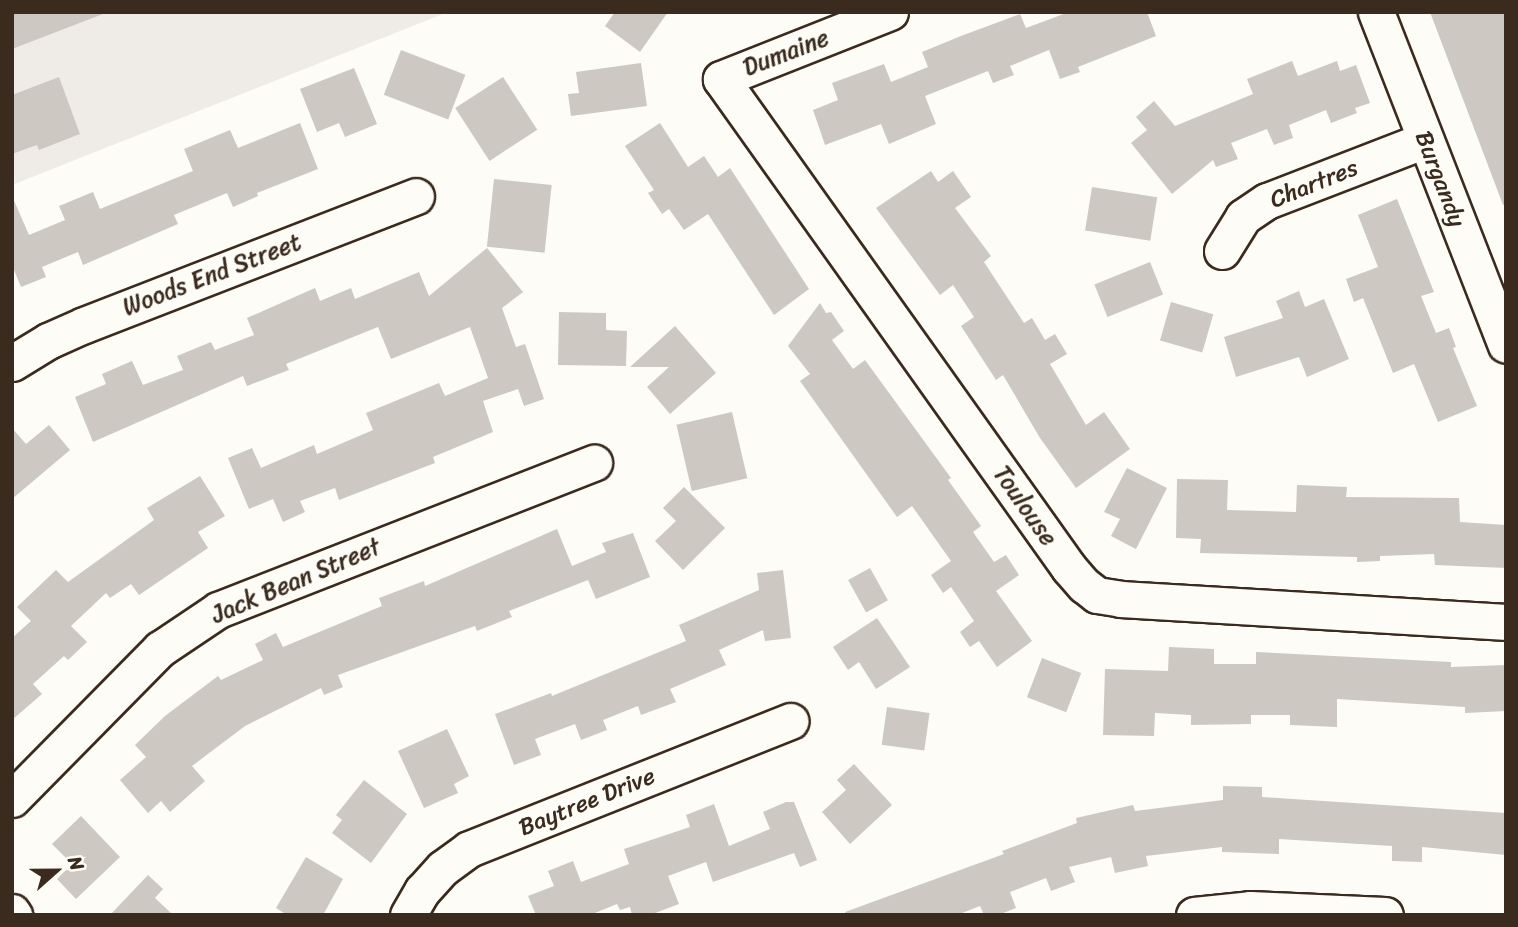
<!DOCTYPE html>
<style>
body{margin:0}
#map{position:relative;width:1518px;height:927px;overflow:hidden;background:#fdfcf7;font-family:Sriracha,sans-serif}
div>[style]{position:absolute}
.built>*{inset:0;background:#efece7}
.building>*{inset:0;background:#cdc8c2;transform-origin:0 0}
.roads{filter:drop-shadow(2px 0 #3b2a1e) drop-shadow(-2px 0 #3b2a1e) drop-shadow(0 2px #3b2a1e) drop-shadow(0 -2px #3b2a1e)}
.minor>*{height:35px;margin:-17.5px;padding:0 17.5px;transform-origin:17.5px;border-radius:17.5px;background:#fdfcf7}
span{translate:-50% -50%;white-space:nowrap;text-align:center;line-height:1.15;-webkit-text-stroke:5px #fdfcf7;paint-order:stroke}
.street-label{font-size:24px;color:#3b2a1e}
.frame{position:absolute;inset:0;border:14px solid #3b2a1e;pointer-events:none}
.north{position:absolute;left:21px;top:836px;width:70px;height:70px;-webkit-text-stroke:5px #fdfcf7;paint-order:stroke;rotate:69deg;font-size:19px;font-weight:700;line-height:28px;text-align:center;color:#3b2a1e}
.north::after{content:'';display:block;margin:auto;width:24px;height:32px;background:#3b2a1e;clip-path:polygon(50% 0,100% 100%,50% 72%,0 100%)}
</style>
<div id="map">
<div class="built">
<i style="clip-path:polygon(12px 12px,448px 12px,12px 185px)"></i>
</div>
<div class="building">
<i style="clip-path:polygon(12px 12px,103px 12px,103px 14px,12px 49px)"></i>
<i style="clip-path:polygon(615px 12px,668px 12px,640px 52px,605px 26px)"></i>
<i style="clip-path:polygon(1069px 12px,1147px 12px,1156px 36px,1078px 67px,1080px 72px,1060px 79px,1049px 50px,1010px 66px,1014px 75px,993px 83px,988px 71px,925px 96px,936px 124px,889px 144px,881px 124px,825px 145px,813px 110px,838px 100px,832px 83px,884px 64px,891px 82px,928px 67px,922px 52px,961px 36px,1020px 14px,1026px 28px)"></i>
<i style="clip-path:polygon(1430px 12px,1506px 12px,1506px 204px,1503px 205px)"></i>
<i style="left:401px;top:50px;width:69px;height:48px;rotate:21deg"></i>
<i style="clip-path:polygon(1292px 61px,1298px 76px,1337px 61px,1340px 71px,1356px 65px,1370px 103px,1355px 108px,1357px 113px,1331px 123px,1326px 110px,1289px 125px,1293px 138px,1274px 145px,1267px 129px,1231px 143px,1238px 159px,1216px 167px,1213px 160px,1172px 194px,1131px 143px,1147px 130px,1136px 117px,1154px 101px,1175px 126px,1253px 94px,1247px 79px)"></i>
<i style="clip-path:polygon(641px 63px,647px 106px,571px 116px,568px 94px,579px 93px,576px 72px)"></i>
<i style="clip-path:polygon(354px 68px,377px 124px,345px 137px,339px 123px,317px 132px,300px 89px)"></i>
<i style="clip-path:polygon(59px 77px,80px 134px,39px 150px,37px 145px,12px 154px,12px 95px)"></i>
<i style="left:503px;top:77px;width:63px;height:57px;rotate:57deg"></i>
<i style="clip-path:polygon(300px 123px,318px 169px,257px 193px,258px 196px,233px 207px,227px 193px,174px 215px,178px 224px,83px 265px,78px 252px,42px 267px,46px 277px,21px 287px,12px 265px,12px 196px,29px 235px,65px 220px,59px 206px,93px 192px,100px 209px,193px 171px,184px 149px,230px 130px,238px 148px)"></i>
<i style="clip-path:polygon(660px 123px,688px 167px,704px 156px,718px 177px,730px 168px,809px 289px,774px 315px,708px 214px,684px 230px,669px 209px,662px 214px,648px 193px,654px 190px,625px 146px)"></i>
<i style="clip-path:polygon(931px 171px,938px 182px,953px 171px,971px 197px,955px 208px,991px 256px,984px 262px,1024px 323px,1032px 318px,1045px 340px,1055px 334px,1067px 354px,1050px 364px,1086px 425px,1104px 412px,1130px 449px,1076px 488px,1040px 438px,1003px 375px,996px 380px,961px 326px,974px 317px,953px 285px,940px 295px,876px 208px)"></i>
<i style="left:494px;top:179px;width:58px;height:68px;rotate:6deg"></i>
<i style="left:1092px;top:187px;width:66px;height:44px;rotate:9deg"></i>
<i style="clip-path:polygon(1397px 199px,1434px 292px,1421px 296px,1436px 333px,1449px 328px,1456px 347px,1453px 348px,1477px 406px,1438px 422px,1414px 364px,1393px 373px,1363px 298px,1354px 302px,1346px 279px,1378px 267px,1358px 215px)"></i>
<i style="clip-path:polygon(487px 248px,523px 292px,502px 308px,516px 347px,525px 344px,544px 399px,524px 406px,518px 389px,483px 401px,493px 432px,433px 457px,435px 463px,339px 500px,335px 488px,300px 501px,305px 512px,283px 522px,273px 499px,249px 509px,228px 458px,252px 448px,261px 468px,314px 445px,317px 454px,373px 430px,366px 413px,439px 383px,445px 396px,488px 378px,470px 327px,391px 359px,378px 327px,286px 364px,289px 370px,247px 386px,243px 376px,93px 442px,75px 397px,106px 384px,102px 374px,132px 361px,143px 385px,183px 370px,177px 356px,211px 342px,215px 350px,254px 335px,247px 318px,315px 288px,320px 301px,351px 288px,355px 299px,419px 272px,429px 296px)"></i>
<i style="left:1150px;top:262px;width:35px;height:60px;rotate:68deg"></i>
<i style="clip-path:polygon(1299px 291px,1305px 307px,1324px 299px,1349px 359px,1307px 377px,1299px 357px,1236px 377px,1224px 337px,1283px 318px,1276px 301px)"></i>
<i style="left:1171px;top:302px;width:44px;height:40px;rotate:16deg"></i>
<i style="clip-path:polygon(820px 303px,826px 313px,831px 312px,844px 331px,832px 340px,853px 369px,865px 360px,951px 478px,948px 480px,981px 526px,973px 532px,994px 562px,1006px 555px,1019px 575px,996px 591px,1032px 641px,997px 667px,979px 641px,970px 647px,960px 632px,974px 621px,951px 587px,943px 593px,931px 575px,951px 561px,912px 506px,897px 517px,800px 381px,810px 374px,788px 346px)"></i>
<i style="clip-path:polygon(559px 312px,606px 313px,606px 330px,627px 331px,626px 366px,558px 365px)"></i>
<i style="clip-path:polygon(675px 326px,716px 373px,670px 414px,647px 387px,669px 367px,630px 367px)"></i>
<i style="left:732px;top:412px;width:68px;height:57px;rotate:77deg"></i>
<i style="clip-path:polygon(49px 425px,70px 450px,12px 499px,12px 428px,26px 444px)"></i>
<i style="clip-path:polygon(1127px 468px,1167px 488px,1136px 549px,1111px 536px,1120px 519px,1104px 512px)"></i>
<i style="clip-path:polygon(200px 476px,225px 516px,198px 532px,208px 548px,139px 595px,131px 584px,110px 598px,106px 593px,71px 626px,87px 642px,68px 660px,64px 656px,33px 684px,42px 694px,12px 720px,12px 638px,31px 621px,17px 607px,56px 570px,68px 582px,154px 520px,147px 508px)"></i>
<i style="clip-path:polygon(1177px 479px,1228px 480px,1227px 510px,1296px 512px,1297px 485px,1347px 487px,1346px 497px,1459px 498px,1460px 522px,1506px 525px,1506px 568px,1435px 565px,1434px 554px,1380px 556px,1380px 561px,1357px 562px,1357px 557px,1200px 553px,1201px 539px,1176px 538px)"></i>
<i style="clip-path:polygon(684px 487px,725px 528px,683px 570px,655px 541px,676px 521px,663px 508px)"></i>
<i style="clip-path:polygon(557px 529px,572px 566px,606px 552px,602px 543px,633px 533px,650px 577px,596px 599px,588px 580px,509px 611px,512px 617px,477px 631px,475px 626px,338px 675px,343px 687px,324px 695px,321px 688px,245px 726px,192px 766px,205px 781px,170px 812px,161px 801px,148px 813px,120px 780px,146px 757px,135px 745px,165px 716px,218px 676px,221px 680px,263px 660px,255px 644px,276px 633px,283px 647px,382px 606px,379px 598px,424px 581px,425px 586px)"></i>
<i style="left:870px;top:568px;width:37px;height:25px;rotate:61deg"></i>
<i style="clip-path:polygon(783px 570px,791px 638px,765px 641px,763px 630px,719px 650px,726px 665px,670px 689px,676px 702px,641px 715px,638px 706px,603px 720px,607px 730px,581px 740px,575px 724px,535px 739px,541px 755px,514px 765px,495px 714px,551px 693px,552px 696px,686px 641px,679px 625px,759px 590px,757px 573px)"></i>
<i style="clip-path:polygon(877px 618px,910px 667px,876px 689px,859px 662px,848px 670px,833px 647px)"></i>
<i style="clip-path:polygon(1169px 647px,1214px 649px,1214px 664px,1256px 664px,1256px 652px,1451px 662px,1451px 667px,1506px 665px,1506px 711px,1465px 713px,1465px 707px,1337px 699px,1337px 727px,1290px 725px,1290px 715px,1251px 715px,1251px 724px,1191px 725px,1191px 715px,1155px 713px,1154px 736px,1103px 735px,1105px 669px,1168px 671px)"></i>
<i style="left:1042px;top:658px;width:42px;height:42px;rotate:21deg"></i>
<i style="left:887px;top:707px;width:43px;height:38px;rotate:8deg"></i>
<i style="clip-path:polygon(447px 729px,469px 776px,454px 784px,458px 793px,424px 808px,398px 751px)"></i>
<i style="clip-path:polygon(854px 764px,892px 805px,850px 844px,822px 812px,846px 790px,837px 780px)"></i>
<i style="clip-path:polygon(364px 780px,407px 814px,371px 863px,332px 833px,342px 820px,336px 815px)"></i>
<i style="clip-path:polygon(1223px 786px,1262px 787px,1262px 797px,1506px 813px,1506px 855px,1422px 847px,1422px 862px,1392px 861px,1392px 846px,1279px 839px,1279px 854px,1222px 852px,1222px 847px,1146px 856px,1148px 866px,1115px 873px,1111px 857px,1069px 867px,1075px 882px,1051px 891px,1046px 878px,1010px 892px,1016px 908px,998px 915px,984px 915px,980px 906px,957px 915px,846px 915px,845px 912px,1004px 854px,1002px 851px,1077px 823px,1076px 818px,1133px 805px,1135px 811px,1223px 800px)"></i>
<i style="clip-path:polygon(786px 802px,794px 802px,817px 860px,800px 867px,794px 853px,713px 882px,706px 862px,668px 876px,679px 904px,650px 915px,632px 915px,630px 907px,620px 910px,617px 904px,590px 915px,536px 915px,528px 896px,554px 886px,548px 871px,573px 861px,581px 882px,629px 864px,624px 849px,690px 827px,686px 815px,714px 804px,729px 846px,770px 829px,763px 812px)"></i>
<i style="clip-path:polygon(81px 816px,120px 857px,76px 899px,57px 879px,72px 864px,52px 844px)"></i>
<i style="clip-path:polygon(306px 857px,343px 879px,323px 915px,287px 915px,276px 908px)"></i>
<i style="clip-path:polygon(148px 875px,163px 889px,155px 898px,173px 915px,110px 915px)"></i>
</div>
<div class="roads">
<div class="minor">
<i style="left:890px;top:12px;width:182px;rotate:158.4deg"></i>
<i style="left:721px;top:79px;width:600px;rotate:54.56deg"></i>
<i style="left:1069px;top:568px;width:23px;rotate:49deg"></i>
<i style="left:1084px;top:585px;width:16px;rotate:38deg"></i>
<i style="left:1097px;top:595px;width:24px;rotate:9deg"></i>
<i style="left:1121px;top:599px;width:386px;rotate:3.4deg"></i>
<i style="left:1376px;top:12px;width:357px;rotate:68.7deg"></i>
<i style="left:1222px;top:251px;width:40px;rotate:-58deg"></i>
<i style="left:1243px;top:217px;width:29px;rotate:-34deg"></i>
<i style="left:1267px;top:201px;width:169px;rotate:-21.1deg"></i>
<i style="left:12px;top:363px;width:42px;rotate:-31.4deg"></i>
<i style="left:48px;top:341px;width:39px;rotate:-24deg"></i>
<i style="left:84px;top:325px;width:356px;rotate:-21.2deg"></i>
<i style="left:12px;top:799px;width:211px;rotate:-45.4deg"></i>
<i style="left:160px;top:649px;width:70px;rotate:-33.9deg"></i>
<i style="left:218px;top:610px;width:404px;rotate:-21.4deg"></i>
<i style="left:12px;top:912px;width:4px;rotate:56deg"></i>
<i style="left:408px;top:915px;width:28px;rotate:-60deg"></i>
<i style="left:422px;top:891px;width:31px;rotate:-48deg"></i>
<i style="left:443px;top:868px;width:32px;rotate:-36deg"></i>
<i style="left:469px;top:849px;width:346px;rotate:-21.7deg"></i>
<i style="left:1194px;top:915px;width:56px;rotate:-6.1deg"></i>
<i style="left:1250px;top:909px;width:135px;rotate:2.5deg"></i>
</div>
</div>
<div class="street-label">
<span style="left:786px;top:53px;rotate:-21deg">Dumaine</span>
<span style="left:1440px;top:179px;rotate:69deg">Burgandy</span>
<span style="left:1314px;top:184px;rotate:-22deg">Chartres</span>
<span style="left:212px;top:275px;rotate:-21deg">Woods End Street</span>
<span style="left:1025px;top:506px;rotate:55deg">Toulouse</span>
<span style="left:296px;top:581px;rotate:-23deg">Jack Bean Street</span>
<span style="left:587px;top:802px;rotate:-22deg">Baytree Drive</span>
</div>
<div class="frame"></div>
<div class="north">N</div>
</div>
